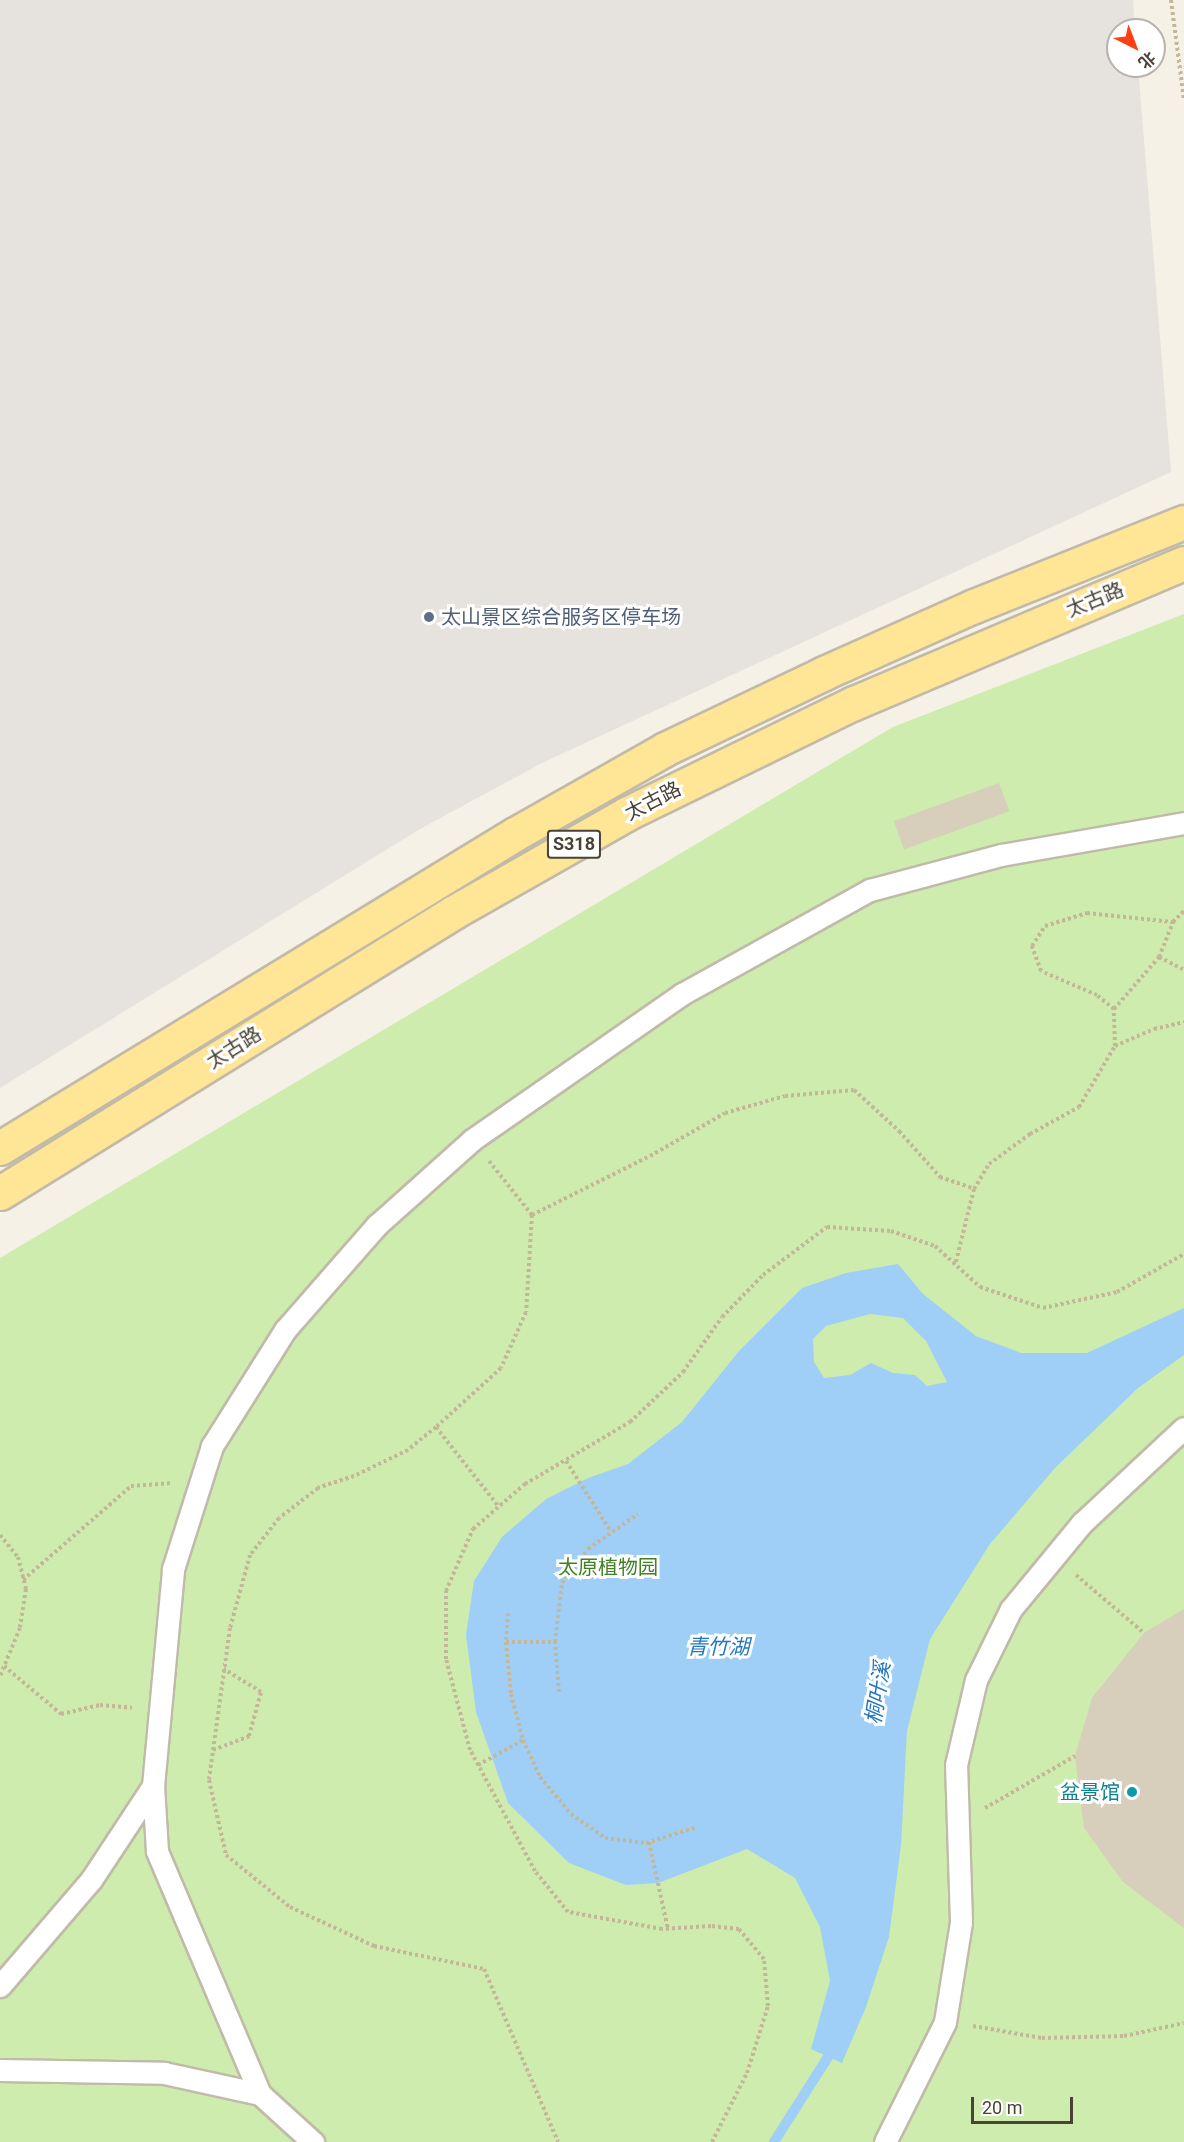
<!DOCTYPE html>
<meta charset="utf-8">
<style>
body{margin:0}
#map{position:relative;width:1184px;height:2142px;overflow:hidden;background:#f5f1e7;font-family:Roboto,"Noto Sans SC",sans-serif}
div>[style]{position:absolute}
.green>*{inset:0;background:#cdecad}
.parking>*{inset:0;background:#e6e3df}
.water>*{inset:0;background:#9fcff6}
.stream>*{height:10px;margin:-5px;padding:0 5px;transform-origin:5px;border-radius:5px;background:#9fcff6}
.building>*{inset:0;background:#d7cebc;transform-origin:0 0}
.path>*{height:4px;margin-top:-2px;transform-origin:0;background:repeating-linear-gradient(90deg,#c4b799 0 3px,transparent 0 6px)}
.roads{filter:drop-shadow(2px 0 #c1baa9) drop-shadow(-2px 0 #c1baa9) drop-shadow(0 2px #c1baa9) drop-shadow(0 -2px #c1baa9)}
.lane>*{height:21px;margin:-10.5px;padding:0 10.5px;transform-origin:10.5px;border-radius:10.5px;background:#fff}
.primary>*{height:33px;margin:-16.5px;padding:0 16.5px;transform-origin:16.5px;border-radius:16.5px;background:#ffe596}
.dots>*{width:16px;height:16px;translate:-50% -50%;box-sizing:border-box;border:3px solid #fff;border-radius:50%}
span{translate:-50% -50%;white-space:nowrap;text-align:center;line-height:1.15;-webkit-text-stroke:6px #fff;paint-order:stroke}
.shield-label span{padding:2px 4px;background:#fff;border:2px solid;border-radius:4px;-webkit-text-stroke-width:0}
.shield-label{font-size:18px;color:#494235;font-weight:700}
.street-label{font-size:20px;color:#494235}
.service-label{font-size:20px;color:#4e5e75}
.left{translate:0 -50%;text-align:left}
.park-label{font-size:20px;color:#438023}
.culture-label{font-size:20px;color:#0d838f}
.right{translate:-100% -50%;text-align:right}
.water-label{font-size:21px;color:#2577be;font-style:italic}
.north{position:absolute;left:1106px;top:18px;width:60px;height:60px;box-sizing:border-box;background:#fff;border:2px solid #b6b3ae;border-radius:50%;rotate:138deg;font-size:16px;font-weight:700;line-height:24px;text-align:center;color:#494235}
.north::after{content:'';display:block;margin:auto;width:21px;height:27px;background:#ff4014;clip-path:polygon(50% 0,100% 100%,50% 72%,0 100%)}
.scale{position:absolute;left:971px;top:2097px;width:102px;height:27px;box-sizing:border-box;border:3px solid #494235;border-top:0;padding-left:8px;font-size:18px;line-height:21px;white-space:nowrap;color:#494235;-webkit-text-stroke:4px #fff;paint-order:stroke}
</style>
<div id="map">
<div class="green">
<i style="clip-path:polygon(1184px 614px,1184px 2142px,0 2142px,0 1258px,893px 727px)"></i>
</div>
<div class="parking">
<i style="clip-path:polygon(0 0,1133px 0,1135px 30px,1118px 30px,1118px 66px,1138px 66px,1171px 472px,544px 762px,420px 829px,0 1088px)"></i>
</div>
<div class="water">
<i style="clip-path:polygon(evenodd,898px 1264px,923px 1294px,976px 1336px,1021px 1353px,1087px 1353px,1184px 1308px,1184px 1355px,1138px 1388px,1055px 1468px,990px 1544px,930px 1639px,907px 1731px,901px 1845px,889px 1937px,866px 2007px,842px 2063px,811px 2049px,830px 1981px,820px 1927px,795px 1878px,747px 1849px,658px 1883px,626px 1885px,569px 1863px,508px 1803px,476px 1712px,466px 1635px,474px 1581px,502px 1537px,546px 1499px,588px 1478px,628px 1464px,682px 1422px,739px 1351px,802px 1288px,846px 1273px,898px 1264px,870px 1314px,903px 1318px,926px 1341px,947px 1382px,927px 1386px,915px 1375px,893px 1373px,871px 1363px,850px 1375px,824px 1378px,814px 1362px,813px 1339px,826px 1326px,870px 1314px)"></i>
</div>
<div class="stream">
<i style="left:774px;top:2142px;width:101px;rotate:-57.6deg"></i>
<i style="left:828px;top:2057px;width:12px;rotate:-76deg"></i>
</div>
<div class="building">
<i style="left:999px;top:783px;width:30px;height:112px;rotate:70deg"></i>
<i style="clip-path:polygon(1184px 1609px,1184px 1928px,1123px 1882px,1084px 1828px,1075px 1756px,1092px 1698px,1144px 1633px)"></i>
</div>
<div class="path">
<i style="left:1171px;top:0;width:101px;rotate:82.6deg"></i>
<i style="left:1159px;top:957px;width:28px;rotate:27deg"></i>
<i style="left:1114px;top:1009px;width:22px;rotate:-141deg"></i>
<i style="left:1097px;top:995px;width:61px;rotate:-156.8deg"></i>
<i style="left:1041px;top:971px;width:27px;rotate:-110deg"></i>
<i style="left:1032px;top:946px;width:24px;rotate:-57deg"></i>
<i style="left:1045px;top:926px;width:44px;rotate:-17.2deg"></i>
<i style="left:1087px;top:913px;width:86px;rotate:6deg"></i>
<i style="left:1115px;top:1046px;width:37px;rotate:-92deg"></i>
<i style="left:1114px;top:1009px;width:69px;rotate:-49.1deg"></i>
<i style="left:1159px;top:957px;width:38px;rotate:-68deg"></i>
<i style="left:1173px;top:922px;width:16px;rotate:-45deg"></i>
<i style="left:489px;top:1161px;width:69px;rotate:51.5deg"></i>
<i style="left:532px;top:1215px;width:97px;rotate:93.5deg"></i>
<i style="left:526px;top:1312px;width:61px;rotate:114.1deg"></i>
<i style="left:501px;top:1368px;width:88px;rotate:137.8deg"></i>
<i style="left:436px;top:1427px;width:36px;rotate:141deg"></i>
<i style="left:408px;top:1450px;width:60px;rotate:154.3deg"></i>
<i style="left:354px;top:1476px;width:38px;rotate:162deg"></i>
<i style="left:318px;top:1488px;width:49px;rotate:142.4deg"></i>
<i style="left:279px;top:1518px;width:47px;rotate:128.1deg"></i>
<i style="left:250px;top:1555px;width:76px;rotate:105.3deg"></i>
<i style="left:230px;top:1628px;width:153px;rotate:97.9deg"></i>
<i style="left:209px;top:1780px;width:77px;rotate:77.2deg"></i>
<i style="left:226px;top:1855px;width:82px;rotate:39.1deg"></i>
<i style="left:290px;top:1907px;width:93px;rotate:24.9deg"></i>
<i style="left:374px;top:1946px;width:112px;rotate:11.8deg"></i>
<i style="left:484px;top:1969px;width:188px;rotate:66.8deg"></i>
<i style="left:974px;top:1189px;width:29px;rotate:-59deg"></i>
<i style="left:989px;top:1164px;width:51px;rotate:-36.2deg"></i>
<i style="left:1030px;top:1134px;width:56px;rotate:-28.9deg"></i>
<i style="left:1079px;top:1107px;width:71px;rotate:-59.5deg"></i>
<i style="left:1115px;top:1046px;width:43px;rotate:-23.6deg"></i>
<i style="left:1154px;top:1029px;width:31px;rotate:-13deg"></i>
<i style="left:532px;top:1215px;width:132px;rotate:-26.6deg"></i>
<i style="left:650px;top:1156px;width:86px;rotate:-29.8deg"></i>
<i style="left:725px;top:1113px;width:62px;rotate:-15.8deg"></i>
<i style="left:785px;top:1096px;width:69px;rotate:-5deg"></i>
<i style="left:854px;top:1090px;width:61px;rotate:42.3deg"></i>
<i style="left:899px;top:1131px;width:62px;rotate:48.3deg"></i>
<i style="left:940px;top:1177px;width:36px;rotate:19deg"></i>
<i style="left:974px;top:1189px;width:78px;rotate:104deg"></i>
<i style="left:436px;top:1427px;width:102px;rotate:51.8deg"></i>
<i style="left:566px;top:1461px;width:84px;rotate:57.6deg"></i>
<i style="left:0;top:1535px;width:28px;rotate:51deg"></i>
<i style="left:18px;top:1557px;width:33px;rotate:76deg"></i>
<i style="left:26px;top:1589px;width:39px;rotate:99deg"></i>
<i style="left:20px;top:1628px;width:52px;rotate:112.6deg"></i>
<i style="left:1076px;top:1575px;width:89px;rotate:40.5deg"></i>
<i style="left:23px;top:1580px;width:143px;rotate:-41deg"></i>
<i style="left:131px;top:1486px;width:39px;rotate:-4deg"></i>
<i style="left:508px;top:1613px;width:29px;rotate:94deg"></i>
<i style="left:506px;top:1642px;width:52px;rotate:84.5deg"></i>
<i style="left:511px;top:1694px;width:48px;rotate:75.4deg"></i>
<i style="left:523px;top:1740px;width:41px;rotate:65.3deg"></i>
<i style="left:540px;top:1777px;width:48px;rotate:50deg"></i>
<i style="left:571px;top:1814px;width:42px;rotate:35.2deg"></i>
<i style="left:605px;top:1838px;width:41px;rotate:7deg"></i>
<i style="left:646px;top:1843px;width:53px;rotate:-17.4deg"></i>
<i style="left:506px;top:1642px;width:49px"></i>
<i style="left:4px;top:1666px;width:75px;rotate:40.1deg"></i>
<i style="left:61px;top:1714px;width:40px;rotate:-13deg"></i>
<i style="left:100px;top:1705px;width:32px;rotate:5deg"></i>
<i style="left:559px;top:1692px;width:50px;rotate:-94.6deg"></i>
<i style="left:555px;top:1642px;width:59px;rotate:-83.2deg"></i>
<i style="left:562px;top:1583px;width:43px;rotate:-52.6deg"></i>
<i style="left:588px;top:1549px;width:61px;rotate:-35deg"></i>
<i style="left:213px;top:1750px;width:39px;rotate:-21deg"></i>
<i style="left:249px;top:1736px;width:46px;rotate:-74.7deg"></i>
<i style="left:261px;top:1692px;width:44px;rotate:-148.1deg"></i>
<i style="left:478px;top:1765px;width:51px;rotate:-29.1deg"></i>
<i style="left:985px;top:1808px;width:104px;rotate:-30deg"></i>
<i style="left:649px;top:1842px;width:89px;rotate:77.7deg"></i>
<i style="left:973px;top:2026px;width:70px;rotate:9.9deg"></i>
<i style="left:1042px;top:2038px;width:82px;rotate:-1.4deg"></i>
<i style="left:1124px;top:2036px;width:61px;rotate:-12.2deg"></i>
<i style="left:712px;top:2142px;width:77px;rotate:-63.1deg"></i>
<i style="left:747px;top:2073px;width:70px;rotate:-72.6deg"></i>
<i style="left:768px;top:2006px;width:47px;rotate:-94.9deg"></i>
<i style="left:764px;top:1959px;width:39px;rotate:-130deg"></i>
<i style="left:739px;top:1929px;width:28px;rotate:-174deg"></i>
<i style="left:711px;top:1926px;width:49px;rotate:176.5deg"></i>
<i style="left:662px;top:1929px;width:96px;rotate:-169.7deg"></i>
<i style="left:568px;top:1912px;width:53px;rotate:-128.8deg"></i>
<i style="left:535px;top:1871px;width:137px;rotate:-118.2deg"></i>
<i style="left:470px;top:1750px;width:94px;rotate:-104.8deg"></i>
<i style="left:446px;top:1659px;width:68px;rotate:-90deg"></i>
<i style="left:446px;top:1591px;width:68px;rotate:-66.5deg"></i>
<i style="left:473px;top:1529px;width:69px;rotate:-40.9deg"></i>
<i style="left:525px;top:1484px;width:122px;rotate:-30.6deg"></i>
<i style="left:630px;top:1422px;width:73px;rotate:-43.3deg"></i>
<i style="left:683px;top:1372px;width:67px;rotate:-54.7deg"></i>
<i style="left:722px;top:1317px;width:59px;rotate:-45.7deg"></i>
<i style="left:763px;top:1275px;width:80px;rotate:-36.9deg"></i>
<i style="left:827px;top:1227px;width:64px;rotate:3.6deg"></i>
<i style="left:891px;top:1231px;width:46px;rotate:18.8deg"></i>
<i style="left:935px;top:1246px;width:61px;rotate:42.3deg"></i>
<i style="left:980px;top:1287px;width:66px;rotate:18.4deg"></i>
<i style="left:1043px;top:1308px;width:76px;rotate:-12.2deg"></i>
<i style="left:1117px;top:1292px;width:77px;rotate:-29.6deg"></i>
</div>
<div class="roads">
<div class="lane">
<i style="left:0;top:1986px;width:140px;rotate:-49.4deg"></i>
<i style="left:91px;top:1880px;width:113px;rotate:-56.6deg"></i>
<i style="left:0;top:2070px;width:164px;rotate:1deg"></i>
<i style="left:164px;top:2073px;width:98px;rotate:12.3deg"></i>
<i style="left:260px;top:2094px;width:72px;rotate:42.2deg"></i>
<i style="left:260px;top:2094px;width:264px;rotate:-113deg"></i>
<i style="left:157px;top:1851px;width:65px;rotate:-93.5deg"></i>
<i style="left:153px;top:1786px;width:218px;rotate:-84.7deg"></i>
<i style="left:173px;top:1569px;width:129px;rotate:-72.4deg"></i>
<i style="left:212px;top:1446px;width:137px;rotate:-57.8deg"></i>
<i style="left:285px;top:1330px;width:140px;rotate:-48.8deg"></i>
<i style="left:377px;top:1225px;width:127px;rotate:-41.8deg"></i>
<i style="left:472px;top:1140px;width:256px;rotate:-34.8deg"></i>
<i style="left:682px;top:994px;width:215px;rotate:-29deg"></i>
<i style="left:870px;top:890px;width:136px;rotate:-15deg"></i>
<i style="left:1001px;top:855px;width:186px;rotate:-9.9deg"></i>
<i style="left:885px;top:2142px;width:134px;rotate:-63.4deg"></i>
<i style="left:945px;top:2022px;width:101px;rotate:-80.9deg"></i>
<i style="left:961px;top:1922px;width:157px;rotate:-91.8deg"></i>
<i style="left:956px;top:1765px;width:87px;rotate:-76.8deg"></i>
<i style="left:976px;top:1680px;width:79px;rotate:-63.8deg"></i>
<i style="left:1011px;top:1609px;width:112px;rotate:-50.5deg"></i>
<i style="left:1082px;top:1523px;width:139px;rotate:-43deg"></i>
</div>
<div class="primary">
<i style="left:0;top:1148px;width:603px;rotate:-31.37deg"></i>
<i style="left:515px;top:834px;width:172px;rotate:-29.5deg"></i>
<i style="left:665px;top:749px;width:176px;rotate:-25.5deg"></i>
<i style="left:824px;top:673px;width:164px;rotate:-24.1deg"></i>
<i style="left:974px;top:606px;width:226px;rotate:-21.8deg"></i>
<i style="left:0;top:1193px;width:534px;rotate:-31.76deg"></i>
<i style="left:454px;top:912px;width:200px;rotate:-29.6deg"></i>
<i style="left:628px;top:813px;width:251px;rotate:-26deg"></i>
<i style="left:854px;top:703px;width:358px;rotate:-23deg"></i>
</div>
</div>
<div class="dots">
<i style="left:429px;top:617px;background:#5c6f8a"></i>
<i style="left:1132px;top:1792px;background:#0f9aa8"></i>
</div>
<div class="shield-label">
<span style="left:574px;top:844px">S318</span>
</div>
<div class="street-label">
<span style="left:1095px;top:600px;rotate:-22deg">太古路</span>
<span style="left:653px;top:801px;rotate:-27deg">太古路</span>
<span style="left:234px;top:1048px;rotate:-32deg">太古路</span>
</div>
<div class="service-label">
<span class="left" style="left:441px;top:617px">太山景区综合服务区停车场</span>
</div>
<div class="park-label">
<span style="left:608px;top:1567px">太原植物园</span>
</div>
<div class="culture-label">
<span class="right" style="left:1120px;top:1792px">盆景馆</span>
</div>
<div class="water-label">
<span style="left:718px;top:1647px">青竹湖</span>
<span style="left:878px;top:1693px;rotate:-81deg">桐叶溪</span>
</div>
<div class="north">北</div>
<div class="scale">20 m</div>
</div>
